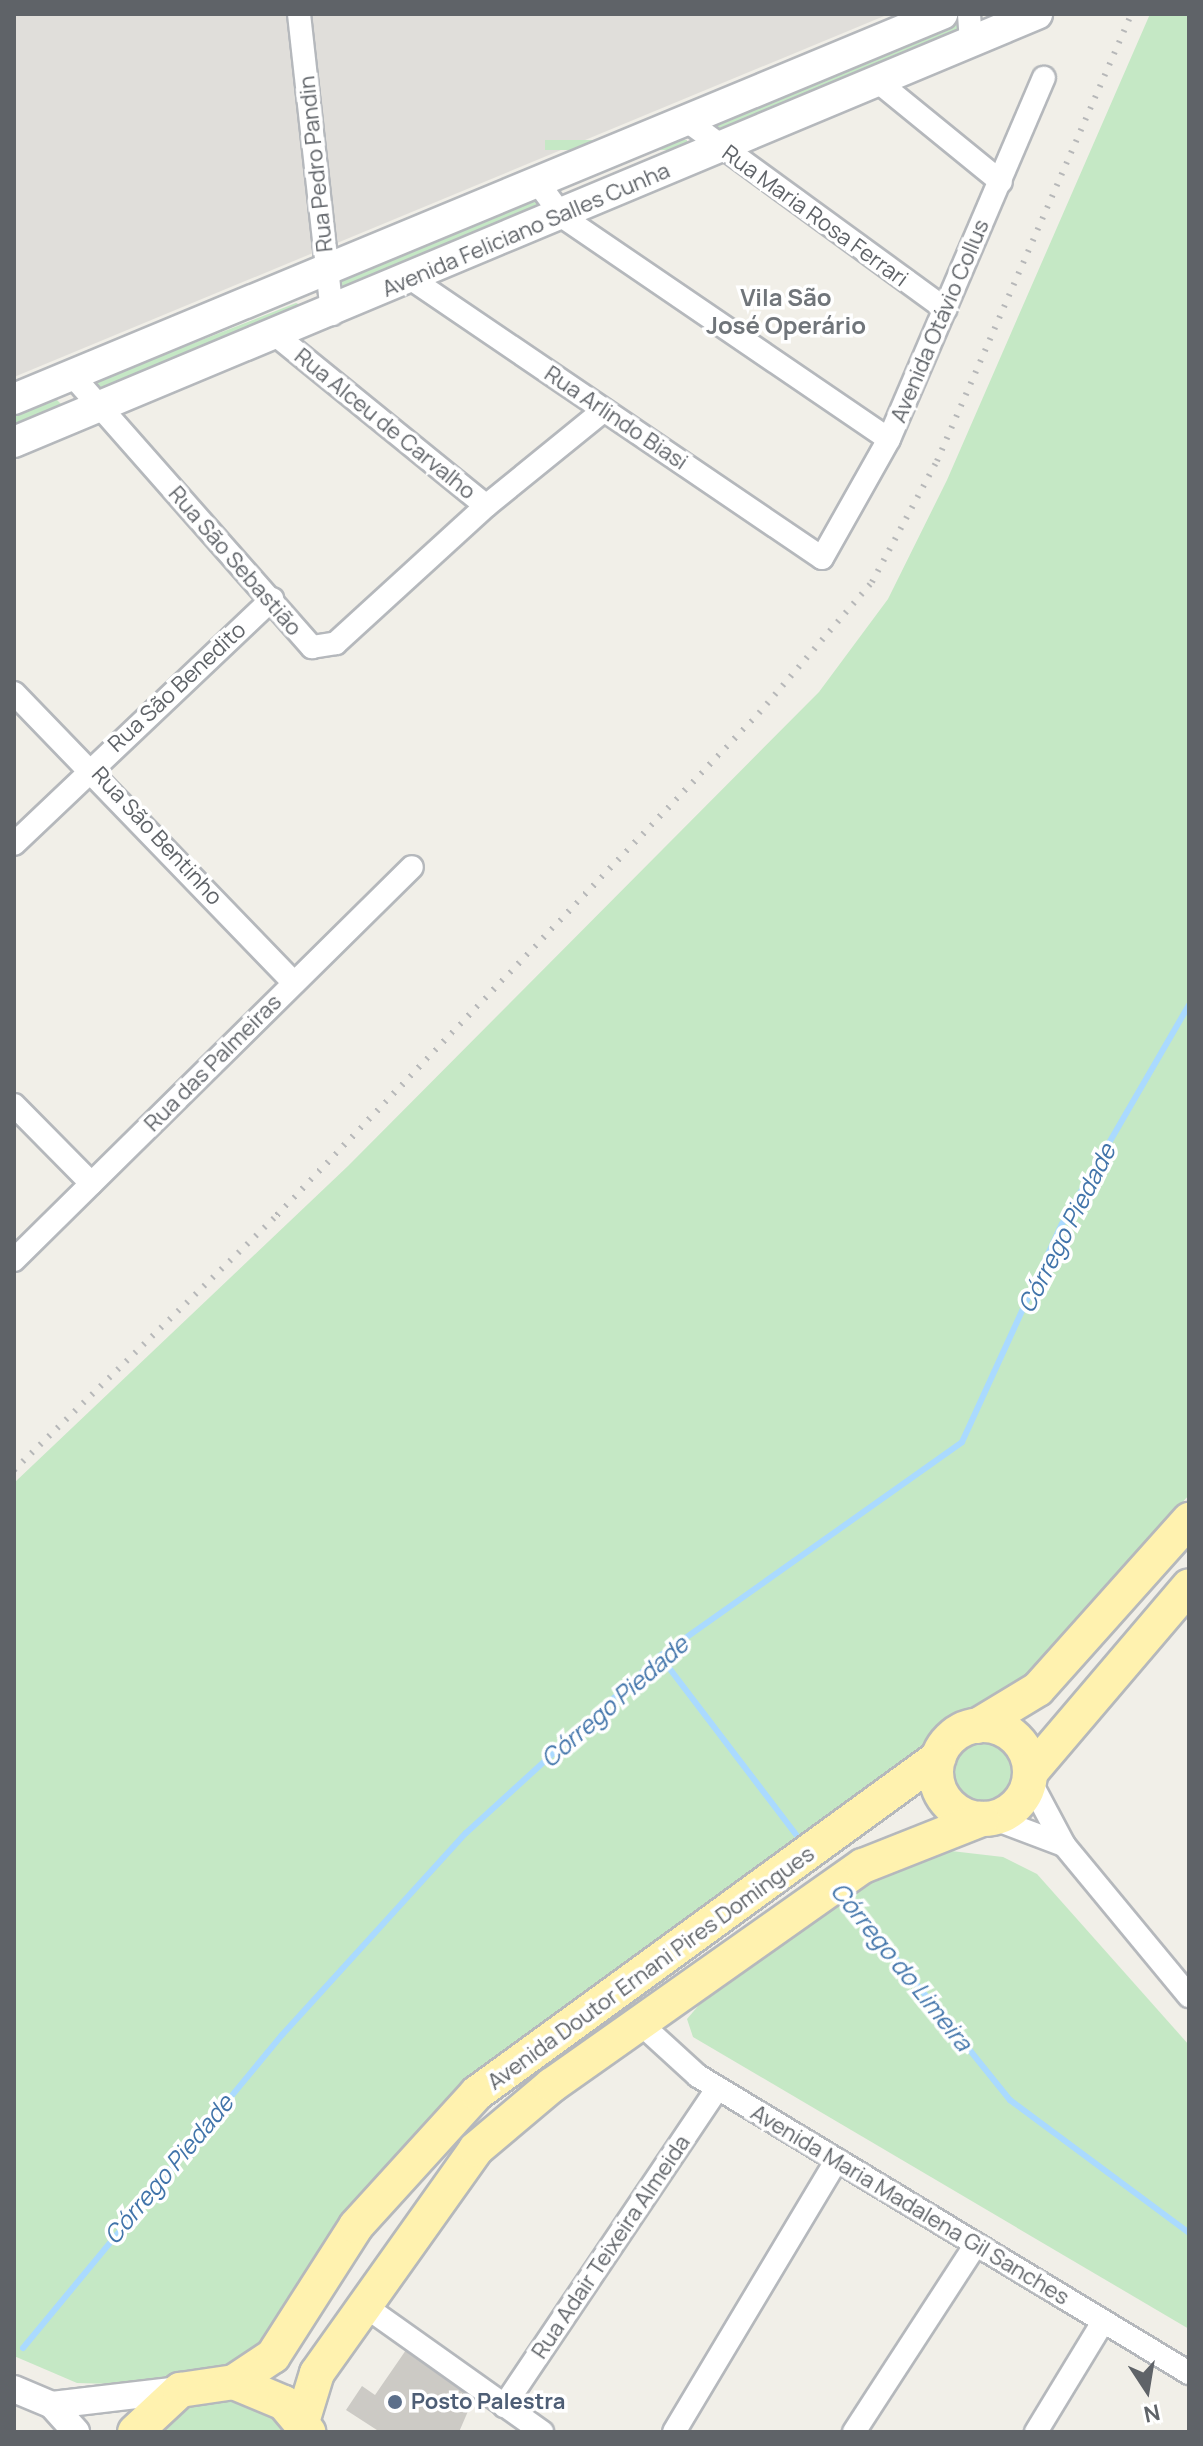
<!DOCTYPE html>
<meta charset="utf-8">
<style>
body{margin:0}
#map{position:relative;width:1203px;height:2446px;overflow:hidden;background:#f1efe8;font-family:Manrope,sans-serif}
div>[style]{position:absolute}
.industrial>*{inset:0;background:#e0deda}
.green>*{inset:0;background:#c5e8c5;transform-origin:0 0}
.round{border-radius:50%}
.stream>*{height:6px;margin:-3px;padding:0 3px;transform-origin:3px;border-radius:3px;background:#aadaff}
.building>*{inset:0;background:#cccac5}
.roads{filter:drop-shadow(2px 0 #b5b8bc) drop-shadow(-2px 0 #b5b8bc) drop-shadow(0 2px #b5b8bc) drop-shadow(0 -2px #b5b8bc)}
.minor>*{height:22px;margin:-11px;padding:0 11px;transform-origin:11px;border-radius:11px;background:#fff}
.tertiary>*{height:26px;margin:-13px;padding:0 13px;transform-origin:13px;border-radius:13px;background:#fff}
.secondary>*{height:30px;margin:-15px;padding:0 15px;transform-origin:15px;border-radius:15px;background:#fff}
.primary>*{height:34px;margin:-17px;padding:0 17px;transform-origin:17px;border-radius:17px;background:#fff2af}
.primary>.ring{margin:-17px;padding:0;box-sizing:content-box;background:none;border:34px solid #fff2af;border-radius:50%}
.rail>*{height:6px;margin-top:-3px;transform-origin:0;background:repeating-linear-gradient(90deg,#b6b7b8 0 2px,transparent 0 12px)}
.dots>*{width:22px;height:22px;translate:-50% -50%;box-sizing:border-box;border:4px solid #fff;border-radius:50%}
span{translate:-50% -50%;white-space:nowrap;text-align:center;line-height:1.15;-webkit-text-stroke:7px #fff;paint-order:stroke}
.street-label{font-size:22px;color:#5f6368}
.service-label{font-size:22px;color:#4e5e75;font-weight:700}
.left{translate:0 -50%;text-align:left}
.neighbourhood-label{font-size:24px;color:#70757a;font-weight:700}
.water-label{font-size:24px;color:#4174aa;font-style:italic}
.frame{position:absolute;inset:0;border:16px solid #5f6368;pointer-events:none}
.north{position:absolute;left:1107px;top:2350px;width:80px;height:80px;-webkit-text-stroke:6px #fff;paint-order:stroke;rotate:168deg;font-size:22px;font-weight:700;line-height:32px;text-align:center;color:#5f6368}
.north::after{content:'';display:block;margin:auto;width:28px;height:36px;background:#5f6368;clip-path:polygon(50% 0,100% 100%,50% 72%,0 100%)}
</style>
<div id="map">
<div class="industrial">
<i style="clip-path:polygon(14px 14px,889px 14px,14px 377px)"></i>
</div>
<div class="green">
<i style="clip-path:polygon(1150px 14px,1189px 14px,1189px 1495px,1017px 1688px,935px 1735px,733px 1891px,510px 2047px,410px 2139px,272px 2342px,213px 2373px,173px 2373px,149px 2385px,77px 2383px,14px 2356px,14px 1483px,348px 1166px,819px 692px,888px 599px,947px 480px)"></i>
<i style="clip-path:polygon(945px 22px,958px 25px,961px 37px,720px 138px,710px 124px)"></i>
<i style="left:687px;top:140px;width:10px;height:142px;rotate:90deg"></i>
<i style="clip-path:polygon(532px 198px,543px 204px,539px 213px,339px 295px,333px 283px)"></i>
<i style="clip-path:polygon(296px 303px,308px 308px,102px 397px,96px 391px,99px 380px)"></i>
<i style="clip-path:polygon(56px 399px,66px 409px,14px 436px,14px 417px)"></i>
<i class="round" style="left:942px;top:1731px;width:82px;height:82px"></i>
<i style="clip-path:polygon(934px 1849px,1003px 1857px,1037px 1874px,1189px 2045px,1189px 2329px,693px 2037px,687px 2019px,699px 2005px,902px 1860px)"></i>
<i style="clip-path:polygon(229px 2395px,265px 2407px,291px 2432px,151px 2432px,190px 2400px)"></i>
</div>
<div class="stream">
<i style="left:660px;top:1656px;width:236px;rotate:52.7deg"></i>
<i style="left:843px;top:1893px;width:266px;rotate:51.1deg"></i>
<i style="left:1010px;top:2100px;width:223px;rotate:36.6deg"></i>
<i style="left:23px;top:2348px;width:406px;rotate:-50.4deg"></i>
<i style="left:282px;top:2035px;width:273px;rotate:-47.7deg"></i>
<i style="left:466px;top:1833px;width:263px;rotate:-42.4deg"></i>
<i style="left:660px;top:1656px;width:370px;rotate:-35.3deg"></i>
<i style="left:962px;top:1442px;width:240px;rotate:-65.4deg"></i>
<i style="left:1062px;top:1224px;width:253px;rotate:-59.9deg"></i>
</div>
<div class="building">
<i style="clip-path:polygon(406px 2350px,475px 2395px,459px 2432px,380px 2432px,346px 2410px,362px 2386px,375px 2395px)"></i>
</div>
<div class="roads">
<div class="minor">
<i style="left:299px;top:14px;width:302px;rotate:83.7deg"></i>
<i style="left:969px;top:14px;width:26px;rotate:86deg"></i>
<i style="left:876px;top:80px;width:161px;rotate:39.2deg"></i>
<i style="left:686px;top:120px;width:321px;rotate:36.1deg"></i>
<i style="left:538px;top:183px;width:42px;rotate:53.7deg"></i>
<i style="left:563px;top:217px;width:394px;rotate:34.3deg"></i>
<i style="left:410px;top:278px;width:498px;rotate:34.2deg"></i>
<i style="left:822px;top:558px;width:137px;rotate:-60.6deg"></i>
<i style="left:889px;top:439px;width:393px;rotate:-66.8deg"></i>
<i style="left:277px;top:336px;width:269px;rotate:39.1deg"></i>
<i style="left:486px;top:506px;width:152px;rotate:-39.1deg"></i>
<i style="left:72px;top:375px;width:363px;rotate:48.6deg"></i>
<i style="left:312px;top:647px;width:24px;rotate:-9deg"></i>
<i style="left:336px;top:643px;width:203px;rotate:-42.4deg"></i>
<i style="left:14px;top:693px;width:403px;rotate:46deg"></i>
<i style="left:14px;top:844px;width:356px;rotate:-43.5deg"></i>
<i style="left:14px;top:1105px;width:110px;rotate:45.4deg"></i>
<i style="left:14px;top:1260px;width:559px;rotate:-44.64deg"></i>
<i style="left:1030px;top:1781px;width:72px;rotate:62deg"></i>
<i style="left:1064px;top:1845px;width:196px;rotate:50.4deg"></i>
<i style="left:992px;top:1818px;width:77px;rotate:20.6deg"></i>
<i style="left:641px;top:2024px;width:77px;rotate:42.4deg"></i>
<i style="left:698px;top:2076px;width:574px;rotate:31.17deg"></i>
<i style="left:362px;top:2304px;width:221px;rotate:35.4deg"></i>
<i style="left:504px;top:2406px;width:383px;rotate:-56.1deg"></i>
<i style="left:674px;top:2432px;width:317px;rotate:-59.1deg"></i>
<i style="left:854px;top:2432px;width:224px;rotate:-57deg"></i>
<i style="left:1036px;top:2432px;width:129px;rotate:-58.7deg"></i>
</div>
<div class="tertiary">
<i style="left:14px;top:2389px;width:41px;rotate:22.8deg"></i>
<i style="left:52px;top:2405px;width:36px;rotate:48deg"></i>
<i style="left:52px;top:2405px;width:129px;rotate:-6.7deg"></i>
</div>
<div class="secondary">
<i style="left:14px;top:399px;width:1005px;rotate:-22.53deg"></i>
<i style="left:14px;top:442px;width:1109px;rotate:-22.7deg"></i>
</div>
<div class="primary">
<i class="ring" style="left:936px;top:1725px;width:60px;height:60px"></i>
<i style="left:977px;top:1726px;width:71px;rotate:-31.2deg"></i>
<i style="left:1038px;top:1689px;width:227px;rotate:-48.2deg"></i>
<i style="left:1030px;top:1773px;width:245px;rotate:-49.6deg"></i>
<i style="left:234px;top:2382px;width:47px;rotate:-33.7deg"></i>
<i style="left:273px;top:2356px;width:154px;rotate:-57.4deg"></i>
<i style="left:356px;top:2226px;width:180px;rotate:-47.7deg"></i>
<i style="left:477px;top:2093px;width:571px;rotate:-36.03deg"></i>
<i style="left:302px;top:2422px;width:51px;rotate:-73deg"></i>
<i style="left:317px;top:2373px;width:275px;rotate:-54.6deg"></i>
<i style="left:476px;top:2149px;width:99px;rotate:-40.1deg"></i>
<i style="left:552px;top:2085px;width:380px;rotate:-35.2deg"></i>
<i style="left:863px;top:1866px;width:128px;rotate:-21.6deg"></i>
<i style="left:135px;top:2432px;width:62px;rotate:-43deg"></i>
<i style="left:180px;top:2390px;width:55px;rotate:-8.4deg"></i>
<i style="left:234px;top:2382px;width:54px;rotate:22.8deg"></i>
<i style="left:284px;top:2403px;width:38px;rotate:50deg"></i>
</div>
</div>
<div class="rail">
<i style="left:14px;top:1470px;width:366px;rotate:-44.1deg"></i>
<i style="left:277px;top:1215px;width:696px;rotate:-46.16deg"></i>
<i style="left:759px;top:713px;width:173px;rotate:-49.2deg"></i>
<i style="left:872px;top:582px;width:137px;rotate:-61.8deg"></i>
<i style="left:937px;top:461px;width:487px;rotate:-66.5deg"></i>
</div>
<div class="dots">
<i style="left:395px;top:2402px;background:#5c6f8a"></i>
</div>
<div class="street-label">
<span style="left:316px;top:164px;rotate:-96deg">Rua Pedro Pandin</span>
<span style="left:815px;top:216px;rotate:36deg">Rua Maria Rosa Ferrari</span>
<span style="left:526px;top:230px;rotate:-23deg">Avenida Feliciano Salles Cunha</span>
<span style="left:940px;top:321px;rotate:-67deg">Avenida Otávio Collus</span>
<span style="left:616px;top:418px;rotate:34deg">Rua Arlindo Biasi</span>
<span style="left:385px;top:424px;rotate:39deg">Rua Alceu de Carvalho</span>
<span style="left:235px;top:561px;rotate:49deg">Rua São Sebastião</span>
<span style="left:177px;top:687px;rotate:-43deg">Rua São Benedito</span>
<span style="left:157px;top:836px;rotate:47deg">Rua São Bentinho</span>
<span style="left:213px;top:1063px;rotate:-45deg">Rua das Palmeiras</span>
<span style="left:651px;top:1968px;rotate:-36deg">Avenida Doutor Ernani Pires Domingues</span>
<span style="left:910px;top:2205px;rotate:31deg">Avenida Maria Madalena Gil Sanches</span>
<span style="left:611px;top:2247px;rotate:-56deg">Rua Adair Teixeira Almeida</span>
</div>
<div class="service-label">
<span class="left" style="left:411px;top:2402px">Posto Palestra</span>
</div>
<div class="neighbourhood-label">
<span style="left:786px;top:311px">Vila São<br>José Operário</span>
</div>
<div class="water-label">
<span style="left:1066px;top:1228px;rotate:-63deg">Córrego Piedade</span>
<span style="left:614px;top:1701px;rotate:-41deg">Córrego Piedade</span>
<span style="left:902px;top:1966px;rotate:51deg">Córrego do Limeira</span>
<span style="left:168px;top:2169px;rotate:-50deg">Córrego Piedade</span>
</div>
<div class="frame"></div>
<div class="north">N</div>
</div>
